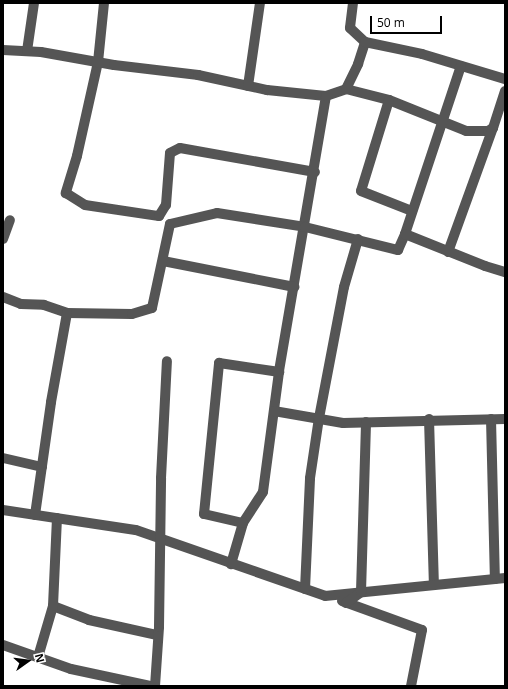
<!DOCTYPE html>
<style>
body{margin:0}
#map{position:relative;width:508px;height:689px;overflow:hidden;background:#fff;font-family:"Open Sans",sans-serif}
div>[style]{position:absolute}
.minor>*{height:10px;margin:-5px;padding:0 5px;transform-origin:5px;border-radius:5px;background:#555}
span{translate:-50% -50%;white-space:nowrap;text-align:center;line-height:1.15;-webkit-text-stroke:4px #fff;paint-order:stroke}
.frame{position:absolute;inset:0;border:4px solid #000;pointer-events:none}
.north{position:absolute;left:8px;top:641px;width:40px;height:40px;-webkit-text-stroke:3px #fff;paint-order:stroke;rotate:76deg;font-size:11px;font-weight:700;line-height:16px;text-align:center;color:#000}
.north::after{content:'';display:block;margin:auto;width:14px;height:18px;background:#000;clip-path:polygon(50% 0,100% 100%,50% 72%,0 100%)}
.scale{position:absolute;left:370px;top:16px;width:72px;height:18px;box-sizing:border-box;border:2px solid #000;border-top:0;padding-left:5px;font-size:12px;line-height:14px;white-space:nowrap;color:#000;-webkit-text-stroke:3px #fff;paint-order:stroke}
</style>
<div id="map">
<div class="minor">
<i style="left:104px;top:3px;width:59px;rotate:95.8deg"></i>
<i style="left:98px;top:62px;width:96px;rotate:102.6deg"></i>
<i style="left:77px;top:156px;width:39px;rotate:107deg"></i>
<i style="left:66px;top:193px;width:22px;rotate:32deg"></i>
<i style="left:85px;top:205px;width:75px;rotate:8.5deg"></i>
<i style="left:159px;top:216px;width:13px;rotate:-58deg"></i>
<i style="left:166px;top:205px;width:52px;rotate:-85.6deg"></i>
<i style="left:170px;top:153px;width:11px;rotate:-27deg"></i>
<i style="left:180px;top:148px;width:137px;rotate:10.1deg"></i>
<i style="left:353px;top:3px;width:25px;rotate:97deg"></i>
<i style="left:350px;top:28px;width:21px;rotate:43deg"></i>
<i style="left:3px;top:50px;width:38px;rotate:3deg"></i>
<i style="left:41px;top:52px;width:74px;rotate:10.1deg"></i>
<i style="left:114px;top:65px;width:85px;rotate:6.8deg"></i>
<i style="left:198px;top:75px;width:71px;rotate:12.3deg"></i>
<i style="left:267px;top:90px;width:59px;rotate:5.8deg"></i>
<i style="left:326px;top:96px;width:280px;rotate:99.7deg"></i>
<i style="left:279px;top:372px;width:121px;rotate:97.6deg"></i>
<i style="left:263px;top:492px;width:37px;rotate:123deg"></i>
<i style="left:243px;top:523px;width:43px;rotate:106.3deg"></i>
<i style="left:27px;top:51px;width:49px;rotate:-81.7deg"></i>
<i style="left:248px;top:86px;width:84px;rotate:-81.8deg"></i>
<i style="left:346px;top:89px;width:44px;rotate:14.3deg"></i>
<i style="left:389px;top:100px;width:83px;rotate:21.9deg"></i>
<i style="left:466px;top:131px;width:22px"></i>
<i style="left:488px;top:131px;width:6px;rotate:-31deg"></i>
<i style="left:493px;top:128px;width:39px;rotate:-72deg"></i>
<i style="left:326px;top:96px;width:21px;rotate:-19deg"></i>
<i style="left:346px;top:89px;width:28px;rotate:-64deg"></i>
<i style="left:358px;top:64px;width:23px;rotate:-72deg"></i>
<i style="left:365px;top:42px;width:58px;rotate:11.9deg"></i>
<i style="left:422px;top:54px;width:87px;rotate:16.8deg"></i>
<i style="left:389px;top:100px;width:95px;rotate:107.1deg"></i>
<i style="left:361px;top:191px;width:55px;rotate:21.4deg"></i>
<i style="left:405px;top:234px;width:177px;rotate:-71.6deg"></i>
<i style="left:3px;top:239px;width:20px;rotate:-70deg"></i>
<i style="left:448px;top:252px;width:132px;rotate:-70.1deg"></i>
<i style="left:163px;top:261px;width:134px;rotate:11.2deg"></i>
<i style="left:3px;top:297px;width:19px;rotate:21deg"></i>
<i style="left:21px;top:304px;width:23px;rotate:2deg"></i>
<i style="left:44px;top:305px;width:24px;rotate:19deg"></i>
<i style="left:67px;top:313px;width:65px;rotate:0.9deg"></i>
<i style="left:132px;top:314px;width:21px;rotate:-17deg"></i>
<i style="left:152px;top:308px;width:86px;rotate:-77.9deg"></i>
<i style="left:170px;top:224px;width:48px;rotate:-13.2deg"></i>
<i style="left:217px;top:213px;width:89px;rotate:9deg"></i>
<i style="left:305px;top:227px;width:96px;rotate:13.9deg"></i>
<i style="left:398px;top:250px;width:17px;rotate:-66deg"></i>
<i style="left:405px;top:234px;width:86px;rotate:21.8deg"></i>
<i style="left:485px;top:266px;width:21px;rotate:17deg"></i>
<i style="left:274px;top:411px;width:70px;rotate:9.9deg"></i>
<i style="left:343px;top:423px;width:162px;rotate:-1.4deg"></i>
<i style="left:429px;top:419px;width:166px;rotate:88.3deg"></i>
<i style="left:491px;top:419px;width:160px;rotate:88.6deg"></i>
<i style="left:3px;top:458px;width:40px;rotate:13deg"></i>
<i style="left:3px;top:510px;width:134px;rotate:8.6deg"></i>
<i style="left:136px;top:530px;width:200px;rotate:19.2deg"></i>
<i style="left:325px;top:596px;width:181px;rotate:-5.7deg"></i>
<i style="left:35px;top:515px;width:114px;rotate:-81.9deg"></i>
<i style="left:51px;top:402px;width:90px;rotate:-79.8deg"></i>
<i style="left:243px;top:523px;width:40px;rotate:-167deg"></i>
<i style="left:204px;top:514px;width:152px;rotate:-84.3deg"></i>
<i style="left:219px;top:363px;width:61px;rotate:8.5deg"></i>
<i style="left:305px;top:589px;width:111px;rotate:-87.4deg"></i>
<i style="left:310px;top:478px;width:61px;rotate:-81.5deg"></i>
<i style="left:319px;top:418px;width:133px;rotate:-79.2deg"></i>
<i style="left:344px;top:287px;width:50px;rotate:-73.7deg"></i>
<i style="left:342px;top:601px;width:85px;rotate:19.9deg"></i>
<i style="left:422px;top:630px;width:57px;rotate:101.1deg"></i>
<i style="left:346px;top:603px;width:19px;rotate:-36deg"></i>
<i style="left:361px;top:592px;width:170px;rotate:-88.3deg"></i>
<i style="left:53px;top:606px;width:39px;rotate:21deg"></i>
<i style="left:89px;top:620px;width:70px;rotate:12.4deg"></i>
<i style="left:3px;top:645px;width:72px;rotate:19.4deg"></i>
<i style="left:71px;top:669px;width:81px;rotate:12.1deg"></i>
<i style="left:38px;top:657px;width:53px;rotate:-73.6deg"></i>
<i style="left:53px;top:606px;width:88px;rotate:-87.4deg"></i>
<i style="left:155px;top:686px;width:59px;rotate:-86.1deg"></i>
<i style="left:159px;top:627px;width:149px;rotate:-89.2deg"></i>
<i style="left:161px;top:478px;width:117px;rotate:-87.1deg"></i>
</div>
<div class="frame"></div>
<div class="north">N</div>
<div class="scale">50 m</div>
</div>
